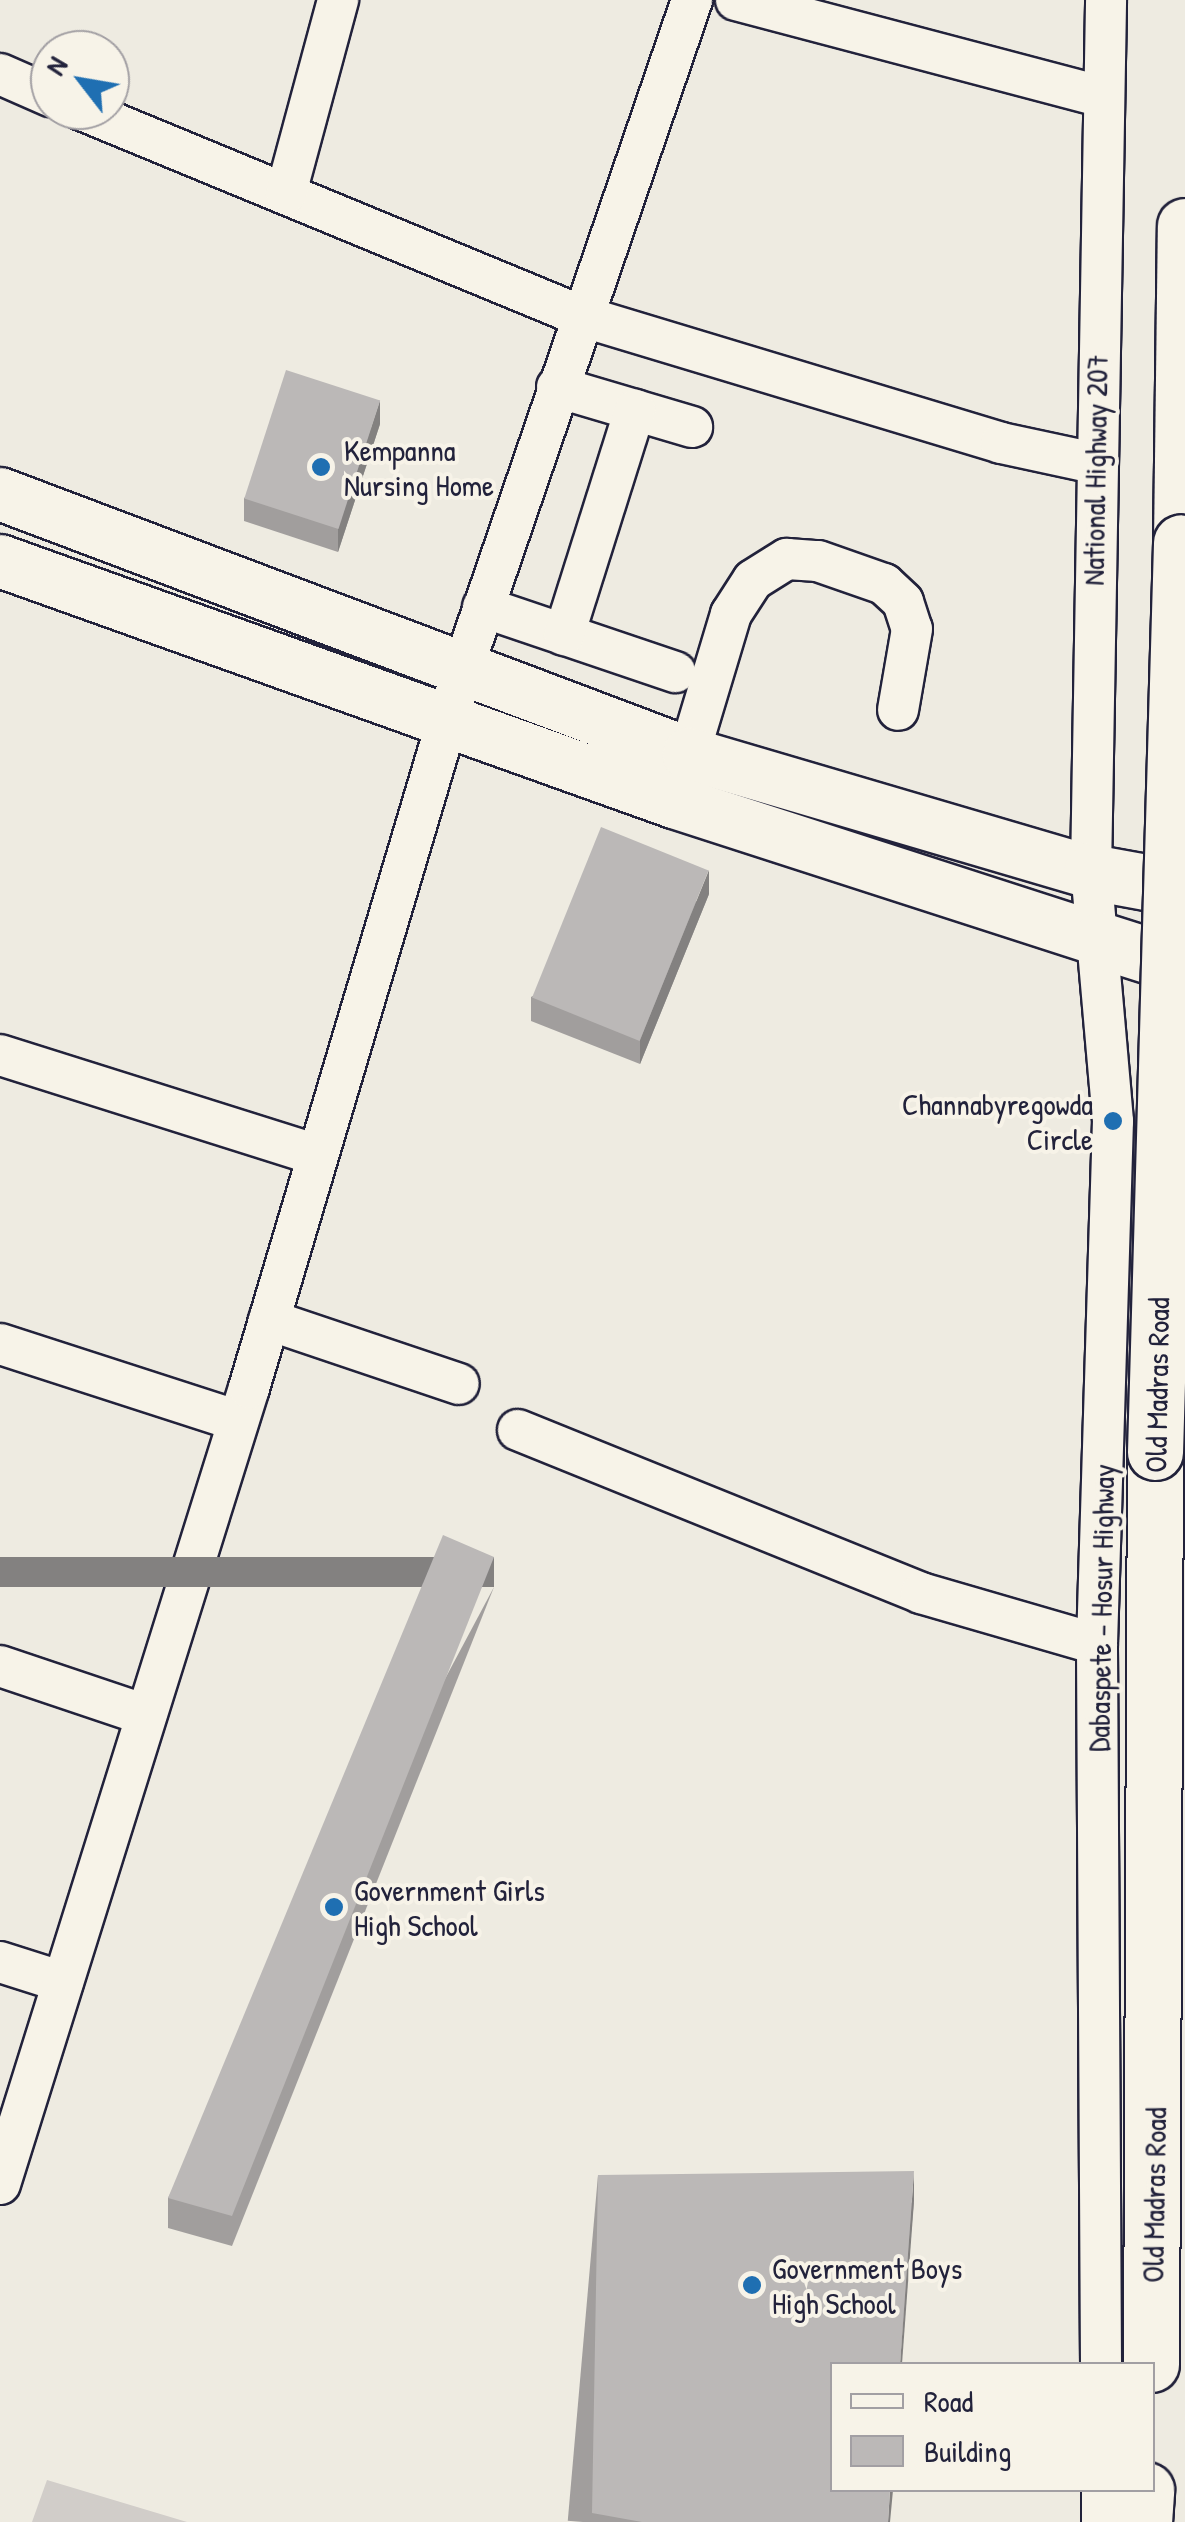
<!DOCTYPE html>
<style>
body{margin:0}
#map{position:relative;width:1185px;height:2522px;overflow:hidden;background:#eeebe1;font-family:"Patrick Hand",sans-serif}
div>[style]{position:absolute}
.green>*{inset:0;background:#d1cdc9}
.roads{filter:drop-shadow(2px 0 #22223b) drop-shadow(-2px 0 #22223b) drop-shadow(0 2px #22223b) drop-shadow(0 -2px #22223b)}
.minor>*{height:40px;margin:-20px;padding:0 20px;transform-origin:20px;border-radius:20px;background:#f7f3e8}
.major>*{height:52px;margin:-26px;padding:0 26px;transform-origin:26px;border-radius:26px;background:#f7f3e8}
.highway>*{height:55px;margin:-27.5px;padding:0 27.5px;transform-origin:27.5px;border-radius:27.5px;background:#f7f3e8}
.bridges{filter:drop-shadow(2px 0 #22223b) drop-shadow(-2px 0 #22223b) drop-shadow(0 2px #22223b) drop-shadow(0 -2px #22223b)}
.highway-bridge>*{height:55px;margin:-27.5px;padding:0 27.5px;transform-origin:27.5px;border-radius:27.5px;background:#f7f3e8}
.wall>*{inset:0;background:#a19e9d;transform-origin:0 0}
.shaded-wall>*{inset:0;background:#838180;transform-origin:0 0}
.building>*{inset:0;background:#bbb8b7;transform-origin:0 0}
.dots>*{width:28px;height:28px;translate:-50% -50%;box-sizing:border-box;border:5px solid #f7f3e8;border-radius:50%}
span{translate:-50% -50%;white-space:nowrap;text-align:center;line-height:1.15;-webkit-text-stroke:8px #f7f3e8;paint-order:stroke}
.poi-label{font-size:30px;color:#22223b}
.left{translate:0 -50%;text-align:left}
.right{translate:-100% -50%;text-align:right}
.street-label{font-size:30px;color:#22223b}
.legend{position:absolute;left:830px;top:2362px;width:325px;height:130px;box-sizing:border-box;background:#f7f3e8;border:2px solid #a29fa3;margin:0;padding:12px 18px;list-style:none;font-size:30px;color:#22223b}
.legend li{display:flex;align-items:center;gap:20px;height:50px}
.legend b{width:50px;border:2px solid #a29fa3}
.north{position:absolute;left:30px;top:30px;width:100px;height:100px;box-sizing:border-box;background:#f7f3e8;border:2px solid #a29fa3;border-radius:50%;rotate:301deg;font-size:28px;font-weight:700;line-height:40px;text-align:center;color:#22223b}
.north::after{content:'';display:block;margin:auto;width:35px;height:45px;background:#1f6fb2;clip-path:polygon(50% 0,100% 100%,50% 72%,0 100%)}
</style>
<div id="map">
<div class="green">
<i style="clip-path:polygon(47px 2480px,187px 2522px,32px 2522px)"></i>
</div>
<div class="roads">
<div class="minor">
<i style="left:736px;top:0;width:380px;rotate:14.8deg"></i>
<i style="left:0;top:74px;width:55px;rotate:23.7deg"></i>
<i style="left:82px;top:110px;width:540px;rotate:22.43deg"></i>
<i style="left:581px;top:316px;width:439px;rotate:16.8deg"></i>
<i style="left:1001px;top:443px;width:95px;rotate:12.1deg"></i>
<i style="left:286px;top:193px;width:200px;rotate:-74.9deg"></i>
<i style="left:557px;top:387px;width:141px;rotate:16.5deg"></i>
<i style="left:483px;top:607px;width:203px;rotate:18.7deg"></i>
<i style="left:564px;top:635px;width:236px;rotate:-72.5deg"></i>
<i style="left:689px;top:754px;width:146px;rotate:-73.3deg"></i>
<i style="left:731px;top:614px;width:40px;rotate:-57.1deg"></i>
<i style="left:753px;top:580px;width:40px;rotate:-32deg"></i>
<i style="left:787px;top:559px;width:31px;rotate:4deg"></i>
<i style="left:818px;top:561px;width:70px;rotate:19.2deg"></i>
<i style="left:884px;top:584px;width:26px;rotate:43deg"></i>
<i style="left:903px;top:602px;width:28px;rotate:72deg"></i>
<i style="left:912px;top:629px;width:82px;rotate:99.8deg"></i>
<i style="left:0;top:1055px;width:332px;rotate:17.5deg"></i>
<i style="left:269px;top:1320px;width:200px;rotate:18.6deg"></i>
<i style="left:0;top:1344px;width:250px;rotate:17.9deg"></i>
<i style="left:518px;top:1430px;width:435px;rotate:22deg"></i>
<i style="left:921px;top:1593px;width:183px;rotate:16.2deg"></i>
<i style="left:0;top:1666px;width:154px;rotate:18.6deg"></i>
<i style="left:0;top:1962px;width:66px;rotate:17.6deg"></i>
<i style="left:0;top:2184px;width:834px;rotate:-72.63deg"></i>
<i style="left:249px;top:1388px;width:751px;rotate:-73.45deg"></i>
<i style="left:463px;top:668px;width:706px;rotate:-71.08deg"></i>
<i style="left:1101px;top:2364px;width:720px;rotate:-90.32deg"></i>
<i style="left:1097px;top:1644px;width:523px;rotate:-88.25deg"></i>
<i style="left:1113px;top:1121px;width:250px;rotate:-95deg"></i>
<i style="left:1091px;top:872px;width:872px;rotate:-89.01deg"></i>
<i style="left:1102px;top:2490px;width:32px;rotate:90deg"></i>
</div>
<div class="major">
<i style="left:0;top:494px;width:736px;rotate:20.67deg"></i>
<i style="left:689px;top:754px;width:419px;rotate:16.4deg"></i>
<i style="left:0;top:561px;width:716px;rotate:19.68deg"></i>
<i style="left:674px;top:802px;width:448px;rotate:17.9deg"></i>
</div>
<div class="highway">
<i style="left:1181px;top:542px;width:316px;rotate:-89.3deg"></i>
<i style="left:1091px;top:872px;width:96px;rotate:10.3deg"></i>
<i style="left:1100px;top:940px;width:89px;rotate:17.6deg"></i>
<i style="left:1151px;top:2364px;width:912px;rotate:-89.75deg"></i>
<i style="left:1144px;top:2522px;width:32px;rotate:-86deg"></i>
</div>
</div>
<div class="bridges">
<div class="highway-bridge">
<i style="left:1155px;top:1452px;width:910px;rotate:-88.36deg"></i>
</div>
</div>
<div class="wall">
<i style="clip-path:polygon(380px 424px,338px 552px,244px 521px,244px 498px)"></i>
<i style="clip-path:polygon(709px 894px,640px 1064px,531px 1021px,531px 997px)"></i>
<i style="clip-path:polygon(494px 1587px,232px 2246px,168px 2228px,168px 2198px)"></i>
<i style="left:598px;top:2175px;width:317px;height:347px;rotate:5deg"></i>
</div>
<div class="shaded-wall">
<i style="clip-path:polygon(380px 400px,380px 424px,338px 552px,338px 528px)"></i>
<i style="clip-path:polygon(709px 870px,709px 894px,640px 1064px,640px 1040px)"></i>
<i style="left:494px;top:1557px;width:30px;height:709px;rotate:90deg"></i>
<i style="clip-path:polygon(914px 2171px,914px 2201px,902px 2364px,900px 2364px)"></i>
<i style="clip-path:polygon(890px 2490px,893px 2490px,890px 2522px,888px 2522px)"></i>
</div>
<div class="building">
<i style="left:286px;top:370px;width:99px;height:135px;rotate:18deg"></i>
<i style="left:601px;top:827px;width:116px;height:184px;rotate:22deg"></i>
<i style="clip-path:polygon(443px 1535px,494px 1557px,232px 2216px,168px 2198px)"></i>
<i style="clip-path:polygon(914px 2171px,900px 2364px,832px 2364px,832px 2490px,890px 2490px,888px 2522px,642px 2522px,592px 2513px,598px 2175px)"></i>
</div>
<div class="dots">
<i style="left:321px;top:467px;background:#1f6fb2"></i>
<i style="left:1113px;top:1121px;background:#1f6fb2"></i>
<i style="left:334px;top:1907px;background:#1f6fb2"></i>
<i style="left:752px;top:2285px;background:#1f6fb2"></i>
</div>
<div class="poi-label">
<span class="left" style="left:344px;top:467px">Kempanna<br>Nursing Home</span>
<span class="right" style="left:1093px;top:1121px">Channabyregowda<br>Circle</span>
<span class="left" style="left:354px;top:1907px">Government Girls<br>High School</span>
<span class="left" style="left:772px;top:2285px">Government Boys<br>High School</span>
</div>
<div class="street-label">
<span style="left:1095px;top:470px;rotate:-89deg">National Highway 207</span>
<span style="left:1157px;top:1385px;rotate:-89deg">Old Madras Road</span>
<span style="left:1101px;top:1608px;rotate:-89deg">Dabaspete - Hosur Highway</span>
<span style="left:1154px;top:2195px;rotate:-89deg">Old Madras Road</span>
</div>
<ul class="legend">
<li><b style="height:12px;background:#f7f3e8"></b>Road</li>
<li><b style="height:28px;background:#bbb8b7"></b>Building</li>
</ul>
<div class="north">N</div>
</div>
